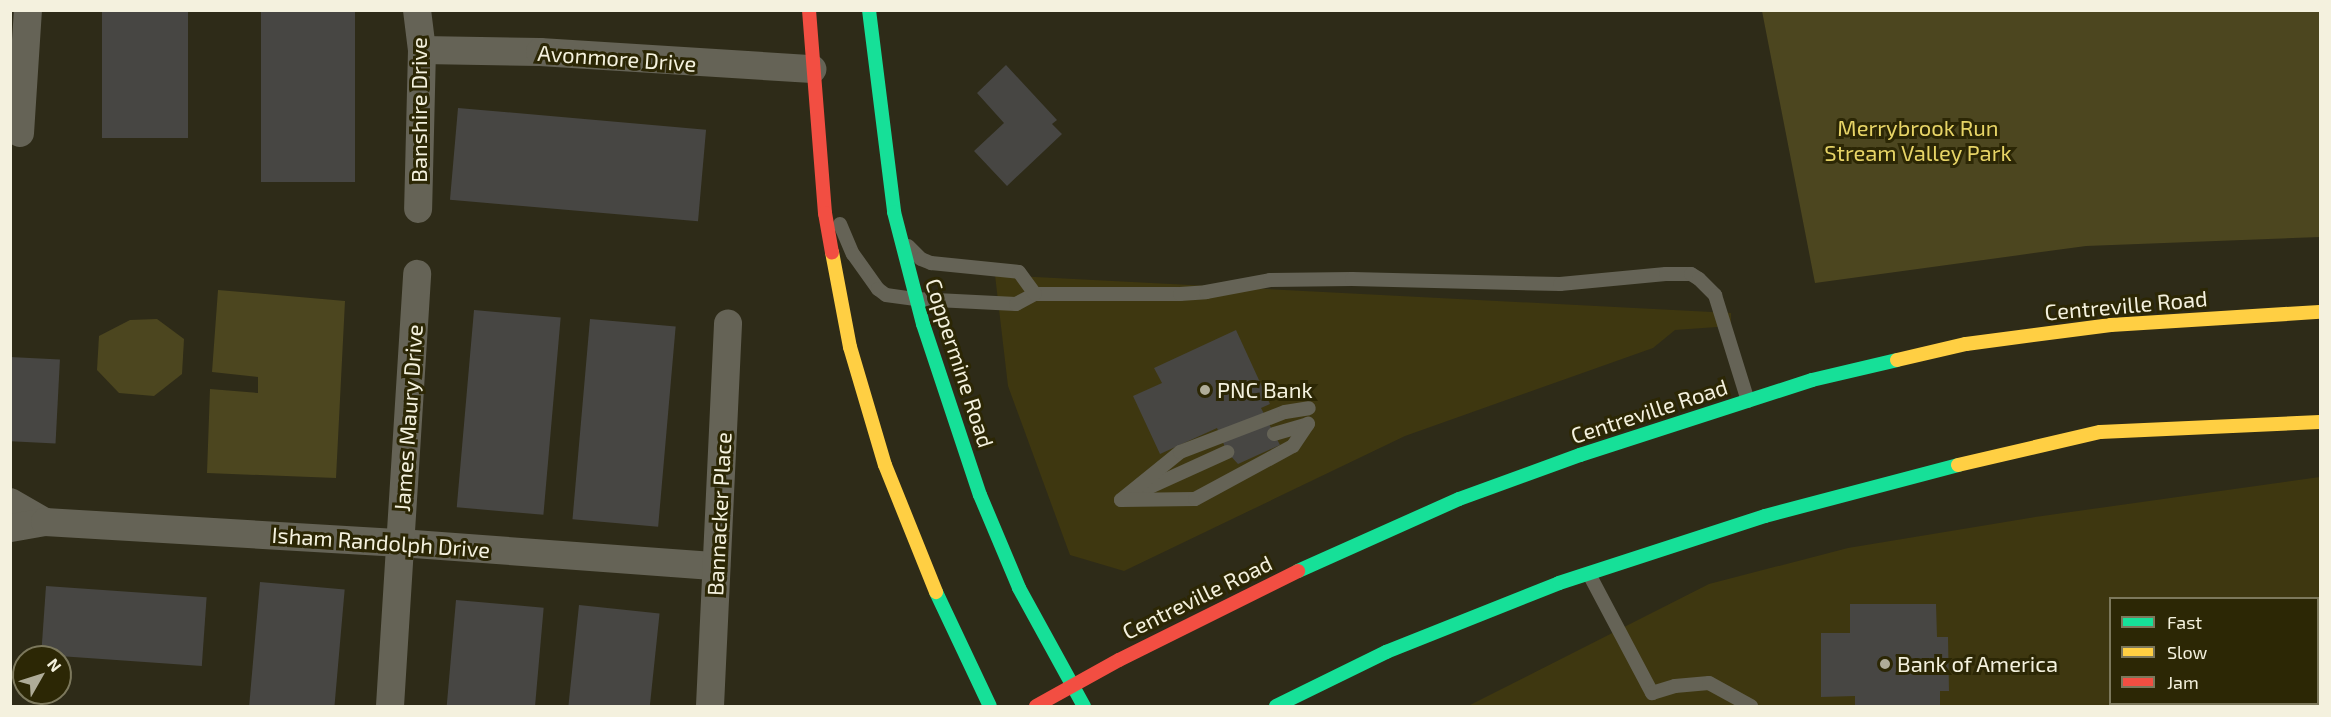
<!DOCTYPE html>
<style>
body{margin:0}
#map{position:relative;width:2331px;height:717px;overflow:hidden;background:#2e2b18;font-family:"Exo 2",sans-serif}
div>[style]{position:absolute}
.built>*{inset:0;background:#3e3710}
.green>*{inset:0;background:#4c461f}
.building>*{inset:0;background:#474643;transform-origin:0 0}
.lane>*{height:14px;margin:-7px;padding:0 7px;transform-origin:7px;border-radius:7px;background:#656356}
.street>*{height:28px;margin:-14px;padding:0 14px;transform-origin:14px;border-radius:14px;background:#656356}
.fast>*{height:14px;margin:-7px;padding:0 7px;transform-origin:7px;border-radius:7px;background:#16e098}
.slow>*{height:14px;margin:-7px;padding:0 7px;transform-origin:7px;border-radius:7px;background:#ffcf43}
.jam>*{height:14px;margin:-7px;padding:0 7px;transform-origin:7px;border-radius:7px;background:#f24e42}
.dots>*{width:16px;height:16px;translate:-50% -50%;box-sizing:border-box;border:3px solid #2c2705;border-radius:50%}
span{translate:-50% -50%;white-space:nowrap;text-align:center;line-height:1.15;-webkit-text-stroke:6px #2c2705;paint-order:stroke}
.street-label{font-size:22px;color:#f4f1de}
.park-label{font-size:22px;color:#e7d466}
.poi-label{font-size:22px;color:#f4f1de}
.left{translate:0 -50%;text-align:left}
.frame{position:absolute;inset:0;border:12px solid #f4f1de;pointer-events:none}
.legend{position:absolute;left:2109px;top:597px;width:210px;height:108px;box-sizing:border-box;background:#2c2705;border:2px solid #7c785c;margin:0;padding:8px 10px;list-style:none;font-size:18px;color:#f4f1de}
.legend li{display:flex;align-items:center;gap:12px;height:30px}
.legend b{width:30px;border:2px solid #7c785c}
.north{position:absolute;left:12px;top:645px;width:60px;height:60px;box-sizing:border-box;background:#2c2705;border:2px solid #7c785c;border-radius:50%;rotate:51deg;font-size:16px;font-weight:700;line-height:24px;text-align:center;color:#f4f1de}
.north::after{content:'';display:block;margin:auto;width:21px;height:27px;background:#afac99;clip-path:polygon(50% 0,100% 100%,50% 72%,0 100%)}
</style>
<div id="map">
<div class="built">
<i style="clip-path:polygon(995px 275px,1731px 313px,1731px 326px,1675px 330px,1653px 348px,1405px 436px,1124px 571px,1070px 555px,1008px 386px)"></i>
<i style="clip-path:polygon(evenodd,2320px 477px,2320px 706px,1468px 706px,1709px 584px,1848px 548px,2035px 517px,2320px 477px,2110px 598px,2318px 598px,2318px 704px,2110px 704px,2110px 598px)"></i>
</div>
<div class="green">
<i style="clip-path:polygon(1762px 11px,2320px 11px,2320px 237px,2086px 246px,1815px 283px)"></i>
<i style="clip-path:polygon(218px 290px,345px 301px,336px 478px,207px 473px,210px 389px,258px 393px,258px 377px,212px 372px)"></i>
<i style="clip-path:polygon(157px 319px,184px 339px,182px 374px,154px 396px,119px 393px,97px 370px,99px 336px,130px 320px)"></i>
</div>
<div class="building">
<i style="left:102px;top:10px;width:86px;height:128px"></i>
<i style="left:261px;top:10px;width:94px;height:172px"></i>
<i style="clip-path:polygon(1006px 65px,1057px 120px,1052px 124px,1062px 134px,1007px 186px,974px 151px,1004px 123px,977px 93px)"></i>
<i style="left:458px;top:108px;width:249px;height:92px;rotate:5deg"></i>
<i style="left:474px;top:310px;width:87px;height:198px;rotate:5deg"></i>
<i style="left:590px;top:319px;width:86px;height:201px;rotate:5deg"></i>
<i style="clip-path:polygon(1236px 330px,1270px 404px,1261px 408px,1280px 445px,1238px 464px,1227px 452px,1217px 428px,1160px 454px,1133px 396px,1162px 383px,1154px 368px)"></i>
<i style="left:10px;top:357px;width:50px;height:84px;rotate:3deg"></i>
<i style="left:260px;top:582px;width:85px;height:125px;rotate:5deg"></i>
<i style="left:46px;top:586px;width:161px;height:69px;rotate:4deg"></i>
<i style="left:456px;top:600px;width:88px;height:106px;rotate:5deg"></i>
<i style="clip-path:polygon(1850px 604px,1936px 604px,1937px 637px,1948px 637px,1949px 691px,1940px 691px,1940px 706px,1855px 706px,1855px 696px,1821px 697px,1821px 633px,1850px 633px)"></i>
<i style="left:579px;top:605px;width:81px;height:101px;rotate:6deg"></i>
</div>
<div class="lane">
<i style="left:840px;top:224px;width:33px;rotate:67deg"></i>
<i style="left:853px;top:254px;width:43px;rotate:54.5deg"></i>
<i style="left:878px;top:289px;width:10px;rotate:37deg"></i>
<i style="left:886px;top:295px;width:30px;rotate:8deg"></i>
<i style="left:916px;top:299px;width:100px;rotate:2.9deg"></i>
<i style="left:1016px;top:304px;width:21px;rotate:-28deg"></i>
<i style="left:1035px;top:294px;width:145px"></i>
<i style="left:1180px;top:294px;width:26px;rotate:-4deg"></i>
<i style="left:1206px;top:292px;width:65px;rotate:-10.6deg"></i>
<i style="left:1270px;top:280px;width:82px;rotate:-0.7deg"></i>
<i style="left:1352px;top:279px;width:208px;rotate:1.4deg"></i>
<i style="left:1560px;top:284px;width:106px;rotate:-5.4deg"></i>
<i style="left:1666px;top:274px;width:25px"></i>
<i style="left:1691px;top:274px;width:9px;rotate:32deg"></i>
<i style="left:1699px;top:279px;width:23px;rotate:45deg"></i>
<i style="left:1715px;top:295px;width:111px;rotate:72.7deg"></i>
<i style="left:908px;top:246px;width:18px;rotate:45deg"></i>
<i style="left:921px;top:259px;width:11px;rotate:22deg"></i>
<i style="left:931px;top:263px;width:88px;rotate:5.8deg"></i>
<i style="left:1019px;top:272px;width:27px;rotate:54deg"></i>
<i style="left:1274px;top:434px;width:35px;rotate:-16deg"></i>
<i style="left:1139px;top:492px;width:97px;rotate:-24.4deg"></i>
<i style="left:1121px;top:500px;width:76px;rotate:-39.1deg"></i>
<i style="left:1180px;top:452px;width:112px;rotate:-20.9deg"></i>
<i style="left:1285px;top:412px;width:24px;rotate:-9deg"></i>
<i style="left:1121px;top:500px;width:74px;rotate:-0.8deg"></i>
<i style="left:1195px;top:499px;width:111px;rotate:-28.4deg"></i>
<i style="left:1293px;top:446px;width:27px;rotate:-56deg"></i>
<i style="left:1589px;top:574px;width:135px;rotate:62.1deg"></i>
<i style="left:1652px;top:693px;width:24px;rotate:-17deg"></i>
<i style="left:1675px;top:686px;width:34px;rotate:-5deg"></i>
<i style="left:1709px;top:683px;width:48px;rotate:28.7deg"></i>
</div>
<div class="street">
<i style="left:417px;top:10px;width:40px;rotate:82.9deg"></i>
<i style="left:422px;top:50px;width:159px;rotate:91.4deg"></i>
<i style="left:422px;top:50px;width:118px;rotate:1deg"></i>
<i style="left:540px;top:52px;width:273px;rotate:3.6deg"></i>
<i style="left:20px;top:133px;width:123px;rotate:-86.3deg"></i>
<i style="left:10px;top:502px;width:40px;rotate:29.7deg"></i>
<i style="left:45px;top:522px;width:36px;rotate:170deg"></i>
<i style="left:45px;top:522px;width:356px;rotate:3.4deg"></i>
<i style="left:400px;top:543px;width:317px;rotate:4.2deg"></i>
<i style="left:390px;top:706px;width:433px;rotate:-86.4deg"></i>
<i style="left:710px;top:706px;width:383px;rotate:-87.3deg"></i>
</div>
<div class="fast">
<i style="left:869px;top:10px;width:204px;rotate:82.9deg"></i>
<i style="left:894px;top:212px;width:116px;rotate:75.5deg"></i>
<i style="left:923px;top:324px;width:180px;rotate:71.6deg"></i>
<i style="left:980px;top:495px;width:101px;rotate:67.2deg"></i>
<i style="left:1019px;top:588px;width:135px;rotate:61.2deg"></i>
<i style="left:1298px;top:571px;width:176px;rotate:-24.1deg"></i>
<i style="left:1459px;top:499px;width:129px;rotate:-20deg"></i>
<i style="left:1580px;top:455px;width:244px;rotate:-17.9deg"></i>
<i style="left:1812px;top:380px;width:87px;rotate:-13.2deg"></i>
<i style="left:936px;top:592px;width:126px;rotate:64.7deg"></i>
<i style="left:1276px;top:706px;width:123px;rotate:-26.1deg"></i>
<i style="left:1386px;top:652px;width:186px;rotate:-21.7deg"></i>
<i style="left:1559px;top:583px;width:217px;rotate:-18deg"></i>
<i style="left:1765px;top:516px;width:200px;rotate:-14.8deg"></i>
</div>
<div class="slow">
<i style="left:832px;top:252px;width:97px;rotate:79.3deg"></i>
<i style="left:850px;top:347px;width:123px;rotate:73.5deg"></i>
<i style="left:885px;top:465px;width:137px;rotate:68.1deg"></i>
<i style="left:1897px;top:360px;width:71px;rotate:-13.1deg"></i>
<i style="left:1966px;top:344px;width:146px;rotate:-7.5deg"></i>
<i style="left:2111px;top:325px;width:209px;rotate:-3.6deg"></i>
<i style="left:1958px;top:465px;width:146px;rotate:-13.1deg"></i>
<i style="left:2100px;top:432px;width:220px;rotate:-2.6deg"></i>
</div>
<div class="jam">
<i style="left:809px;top:10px;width:204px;rotate:85.5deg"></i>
<i style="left:825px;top:213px;width:40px;rotate:80deg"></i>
<i style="left:1036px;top:706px;width:95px;rotate:-29deg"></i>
<i style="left:1119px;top:660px;width:200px;rotate:-26.4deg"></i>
</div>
<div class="dots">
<i style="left:1205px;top:390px;background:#afac99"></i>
<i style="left:1885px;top:664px;background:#afac99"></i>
</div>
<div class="street-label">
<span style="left:617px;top:58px;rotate:4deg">Avonmore Drive</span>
<span style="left:419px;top:110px;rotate:-90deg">Banshire Drive</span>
<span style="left:2126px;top:305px;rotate:-5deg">Centreville Road</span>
<span style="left:960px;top:363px;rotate:72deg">Coppermine Road</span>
<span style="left:1649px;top:411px;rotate:-18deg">Centreville Road</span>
<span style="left:408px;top:418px;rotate:-86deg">James Maury Drive</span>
<span style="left:719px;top:514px;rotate:-87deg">Bannacker Place</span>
<span style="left:381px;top:542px;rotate:4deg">Isham Randolph Drive</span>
<span style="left:1197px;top:597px;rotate:-26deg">Centreville Road</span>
</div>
<div class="park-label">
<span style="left:1918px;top:140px">Merrybrook Run<br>Stream Valley Park</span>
</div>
<div class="poi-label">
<span class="left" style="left:1217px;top:390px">PNC Bank</span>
<span class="left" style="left:1897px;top:664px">Bank of America</span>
</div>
<div class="frame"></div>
<ul class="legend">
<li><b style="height:8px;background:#16e098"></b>Fast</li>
<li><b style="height:8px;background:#ffcf43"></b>Slow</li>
<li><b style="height:8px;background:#f24e42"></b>Jam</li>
</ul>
<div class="north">N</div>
</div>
